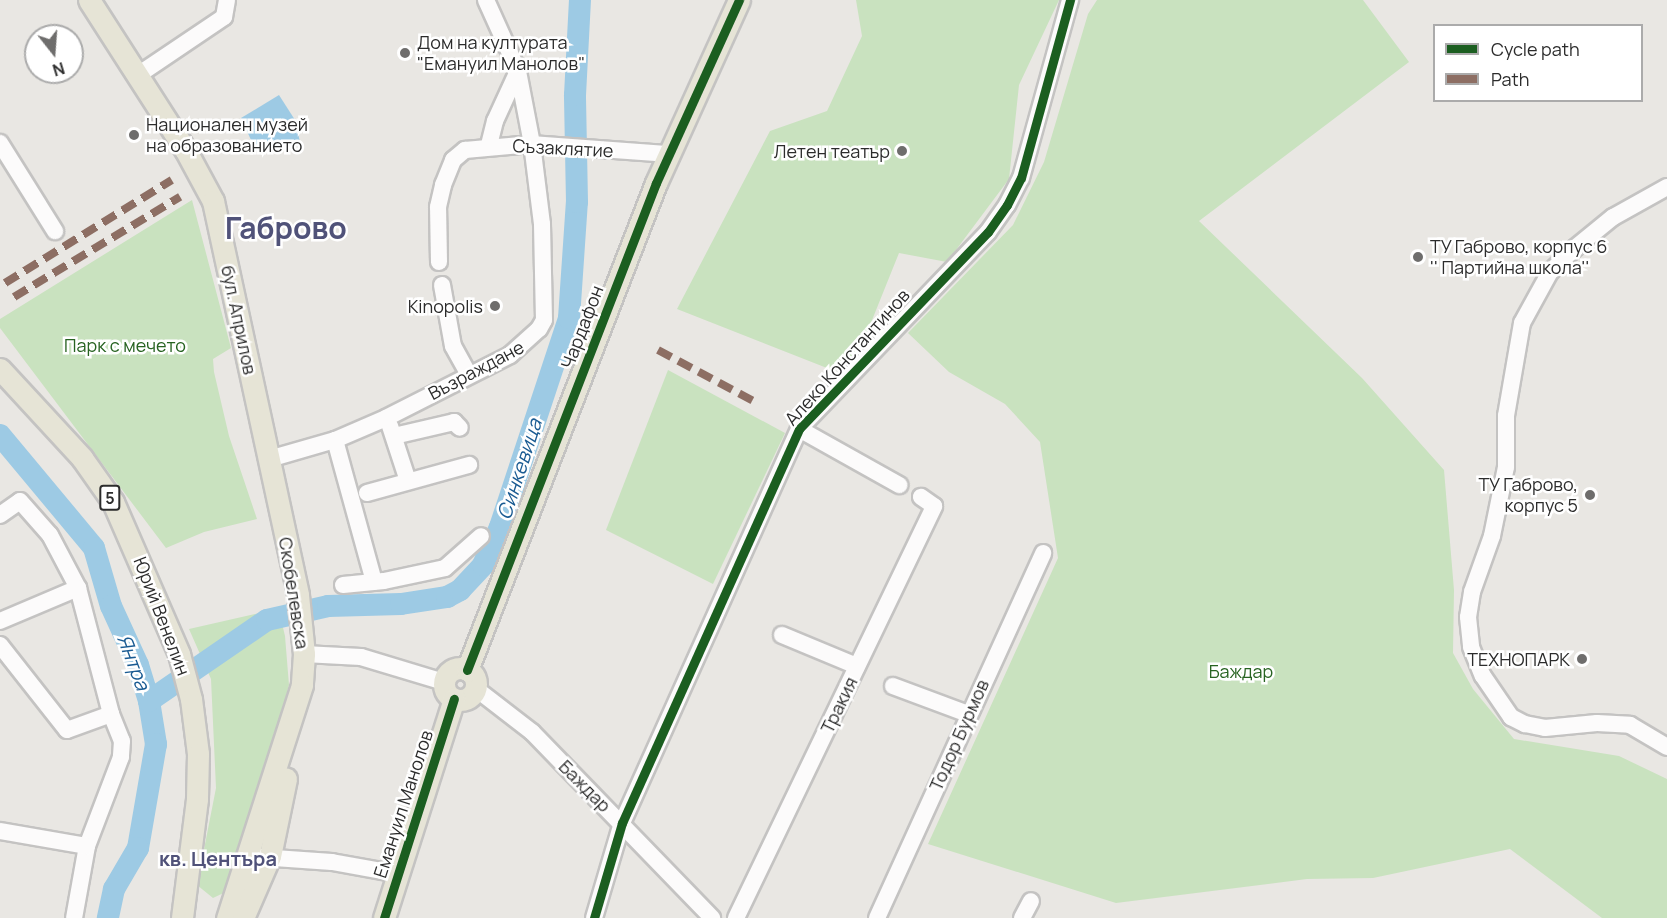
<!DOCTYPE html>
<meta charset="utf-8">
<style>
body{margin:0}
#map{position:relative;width:1667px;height:918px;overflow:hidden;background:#e9e7e3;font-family:Manrope,sans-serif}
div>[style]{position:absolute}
.green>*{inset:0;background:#c9e2bf}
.water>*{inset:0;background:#9dcae4}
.river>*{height:22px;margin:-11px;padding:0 11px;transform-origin:11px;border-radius:11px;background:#9dcae4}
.roads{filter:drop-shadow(2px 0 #c4c3c2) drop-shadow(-2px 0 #c4c3c2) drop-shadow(0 2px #c4c3c2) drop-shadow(0 -2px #c4c3c2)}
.minor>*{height:16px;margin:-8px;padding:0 8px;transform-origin:8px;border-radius:8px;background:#fcfbfb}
.major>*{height:21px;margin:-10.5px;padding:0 10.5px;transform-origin:10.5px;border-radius:10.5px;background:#e6e4d6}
.major>.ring{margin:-10.5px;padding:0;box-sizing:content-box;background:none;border:21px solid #e6e4d6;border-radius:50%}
.quiet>*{height:8px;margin-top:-4px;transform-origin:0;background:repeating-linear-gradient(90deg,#8d6e63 0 15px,transparent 0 23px)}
.cycleway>*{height:9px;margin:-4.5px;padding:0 4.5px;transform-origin:4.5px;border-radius:4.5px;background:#1b5e20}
.dots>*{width:16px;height:16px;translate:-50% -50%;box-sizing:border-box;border:3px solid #fff;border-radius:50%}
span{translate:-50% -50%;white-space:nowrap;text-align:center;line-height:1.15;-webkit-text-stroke:5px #fff;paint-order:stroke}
.shield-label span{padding:2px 4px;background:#fff;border:2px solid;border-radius:4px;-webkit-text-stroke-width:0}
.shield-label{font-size:16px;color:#2c2c2c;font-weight:700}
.poi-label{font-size:18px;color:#2c2c2c}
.left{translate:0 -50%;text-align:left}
.right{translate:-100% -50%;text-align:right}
.street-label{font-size:18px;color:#2c2c2c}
.park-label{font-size:18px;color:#276321}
.water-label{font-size:20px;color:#1a5b92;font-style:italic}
.neighbourhood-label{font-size:20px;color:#505279;font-weight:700}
.town-label{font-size:30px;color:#505279;font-weight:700}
.legend{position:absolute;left:1433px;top:24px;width:210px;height:78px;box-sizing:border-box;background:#fff;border:2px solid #ababab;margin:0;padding:8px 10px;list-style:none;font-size:18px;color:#2c2c2c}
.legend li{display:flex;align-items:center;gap:12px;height:30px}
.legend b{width:30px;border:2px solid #ababab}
.north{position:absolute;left:24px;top:24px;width:60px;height:60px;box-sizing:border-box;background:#fff;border:2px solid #ababab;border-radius:50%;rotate:163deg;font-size:16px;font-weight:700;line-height:24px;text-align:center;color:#2c2c2c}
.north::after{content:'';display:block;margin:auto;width:21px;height:27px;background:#6e6d6c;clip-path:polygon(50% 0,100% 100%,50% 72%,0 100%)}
</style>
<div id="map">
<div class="green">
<i style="clip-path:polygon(856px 0,1059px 0,1019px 85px,1009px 179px,947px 262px,899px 253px,860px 350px,832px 370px,677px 309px,770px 131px,827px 111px,862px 36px)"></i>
<i style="clip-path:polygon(1097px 0,1363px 0,1409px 62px,1199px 221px,1362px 378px,1444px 470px,1454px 590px,1453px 653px,1473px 689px,1514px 739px,1619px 756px,1667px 779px,1667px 918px,1602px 918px,1510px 849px,1373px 878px,1307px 879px,1116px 903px,928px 844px,1058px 558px,1040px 442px,1005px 404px,949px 372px,908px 333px,1013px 225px,1044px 162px,1088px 14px)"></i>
<i style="clip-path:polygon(192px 200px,231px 348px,213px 359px,214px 372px,229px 436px,257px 519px,204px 532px,166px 548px,0 328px,0 319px)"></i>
<i style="clip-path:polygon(668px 370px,785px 433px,713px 584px,606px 530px)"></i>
<i style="clip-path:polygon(273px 610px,279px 611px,285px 636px,289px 685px,234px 888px,213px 898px,197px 885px,216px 788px,211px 679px,189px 629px)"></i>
</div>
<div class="water">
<i style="clip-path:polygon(279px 95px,295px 120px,300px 142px,256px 151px,241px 118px)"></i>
</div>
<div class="river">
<i style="left:0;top:435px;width:147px;rotate:50.2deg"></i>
<i style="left:94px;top:548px;width:60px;rotate:73.7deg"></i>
<i style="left:111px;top:606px;width:65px;rotate:65.4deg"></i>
<i style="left:138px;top:665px;width:38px;rotate:73deg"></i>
<i style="left:149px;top:701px;width:44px;rotate:80.8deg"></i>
<i style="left:156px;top:744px;width:106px;rotate:99.8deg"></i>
<i style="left:138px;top:848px;width:48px;rotate:120.3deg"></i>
<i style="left:114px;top:889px;width:30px;rotate:102deg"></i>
<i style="left:149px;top:701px;width:143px;rotate:-34.5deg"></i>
<i style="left:267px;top:620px;width:63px;rotate:-12.9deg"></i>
<i style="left:328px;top:606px;width:73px;rotate:-1.6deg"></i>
<i style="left:401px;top:604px;width:47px;rotate:-8.7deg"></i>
<i style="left:447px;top:597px;width:15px;rotate:-28deg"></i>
<i style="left:460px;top:590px;width:34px;rotate:-47deg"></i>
<i style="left:483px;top:565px;width:42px;rotate:-65.9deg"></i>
<i style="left:500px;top:527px;width:220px;rotate:-71.7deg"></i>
<i style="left:569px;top:318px;width:116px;rotate:-86.1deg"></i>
<i style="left:577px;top:202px;width:107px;rotate:-91.1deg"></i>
<i style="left:575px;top:95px;width:95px;rotate:-87deg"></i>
</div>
<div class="roads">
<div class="minor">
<i style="left:138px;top:75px;width:104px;rotate:-34deg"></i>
<i style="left:224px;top:17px;width:17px;rotate:-80deg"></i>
<i style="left:0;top:143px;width:104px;rotate:58deg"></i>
<i style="left:489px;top:145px;width:25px;rotate:-76deg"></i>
<i style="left:495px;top:121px;width:55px;rotate:-65.3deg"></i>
<i style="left:1667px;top:187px;width:62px;rotate:150.9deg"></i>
<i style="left:1613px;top:217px;width:49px;rotate:140.8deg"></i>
<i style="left:1575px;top:248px;width:35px;rotate:136deg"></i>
<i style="left:1550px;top:272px;width:58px;rotate:118.8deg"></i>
<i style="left:1522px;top:323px;width:94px;rotate:99.8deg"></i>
<i style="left:1506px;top:416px;width:51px;rotate:90deg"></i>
<i style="left:1506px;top:467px;width:70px;rotate:101.5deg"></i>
<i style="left:1492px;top:536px;width:59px;rotate:109.7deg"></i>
<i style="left:1472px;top:592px;width:25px;rotate:99deg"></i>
<i style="left:1468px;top:617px;width:30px;rotate:84deg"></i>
<i style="left:1471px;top:647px;width:31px;rotate:68deg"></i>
<i style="left:1483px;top:676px;width:50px;rotate:55.7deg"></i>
<i style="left:1511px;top:717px;width:16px;rotate:27deg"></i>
<i style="left:1525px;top:724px;width:20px;rotate:11deg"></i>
<i style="left:1545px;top:728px;width:52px;rotate:-5.5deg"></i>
<i style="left:1597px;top:723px;width:33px;rotate:3deg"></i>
<i style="left:1630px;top:725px;width:43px;rotate:30.7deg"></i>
<i style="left:439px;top:262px;width:55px;rotate:-91deg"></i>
<i style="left:438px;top:207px;width:23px;rotate:-77deg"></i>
<i style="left:443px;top:185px;width:27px;rotate:-68deg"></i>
<i style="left:453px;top:160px;width:16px;rotate:-40deg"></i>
<i style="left:465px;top:150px;width:67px;rotate:-5.1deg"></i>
<i style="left:532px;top:144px;width:137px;rotate:4.2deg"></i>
<i style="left:442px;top:285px;width:62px;rotate:79.8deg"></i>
<i style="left:453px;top:346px;width:33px;rotate:61deg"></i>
<i style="left:390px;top:426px;width:58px;rotate:71.9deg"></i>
<i style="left:799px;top:429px;width:115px;rotate:29.2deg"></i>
<i style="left:394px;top:436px;width:62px;rotate:-13.1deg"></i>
<i style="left:454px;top:422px;width:8px;rotate:45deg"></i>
<i style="left:335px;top:440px;width:147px;rotate:74.6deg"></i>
<i style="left:269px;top:459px;width:69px;rotate:-16.1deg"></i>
<i style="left:335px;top:440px;width:56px;rotate:-23.3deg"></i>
<i style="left:386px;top:418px;width:139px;rotate:-26.9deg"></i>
<i style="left:510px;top:355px;width:39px;rotate:-42deg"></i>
<i style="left:539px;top:329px;width:10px;rotate:-61deg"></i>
<i style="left:544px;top:320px;width:96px;rotate:-91.2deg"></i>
<i style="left:542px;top:224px;width:81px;rotate:-97.1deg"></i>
<i style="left:532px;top:144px;width:74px;rotate:-100.9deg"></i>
<i style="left:518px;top:71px;width:78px;rotate:-114.3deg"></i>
<i style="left:367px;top:493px;width:106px;rotate:-15.4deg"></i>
<i style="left:0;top:515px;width:24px;rotate:-35deg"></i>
<i style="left:20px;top:501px;width:45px;rotate:48.6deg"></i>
<i style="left:50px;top:535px;width:60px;rotate:62.2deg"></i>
<i style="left:78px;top:588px;width:130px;rotate:75.3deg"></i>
<i style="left:111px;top:714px;width:29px;rotate:68deg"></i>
<i style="left:122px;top:741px;width:16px;rotate:94deg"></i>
<i style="left:121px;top:757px;width:95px;rotate:110.9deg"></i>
<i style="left:87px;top:846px;width:73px;rotate:100.2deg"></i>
<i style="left:343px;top:585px;width:41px;rotate:-5.6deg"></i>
<i style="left:384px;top:581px;width:62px;rotate:-12deg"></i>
<i style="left:445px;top:568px;width:48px;rotate:-41.6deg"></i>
<i style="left:0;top:621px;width:85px;rotate:-22.9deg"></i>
<i style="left:782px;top:635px;width:81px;rotate:22.5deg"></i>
<i style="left:0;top:645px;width:108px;rotate:51.8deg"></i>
<i style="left:67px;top:730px;width:47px;rotate:-20deg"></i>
<i style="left:304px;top:654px;width:57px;rotate:3deg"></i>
<i style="left:361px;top:657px;width:87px;rotate:16.8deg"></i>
<i style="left:893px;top:686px;width:80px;rotate:20.5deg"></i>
<i style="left:475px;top:688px;width:72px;rotate:37.7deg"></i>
<i style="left:532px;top:732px;width:259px;rotate:45.9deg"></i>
<i style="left:0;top:831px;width:88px;rotate:9.8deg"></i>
<i style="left:260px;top:857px;width:72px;rotate:4deg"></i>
<i style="left:332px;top:862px;width:67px;rotate:10.3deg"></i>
<i style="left:594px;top:918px;width:99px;rotate:-73.6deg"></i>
<i style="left:622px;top:823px;width:432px;rotate:-65.8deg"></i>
<i style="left:799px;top:429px;width:273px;rotate:-46.2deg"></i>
<i style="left:988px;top:232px;width:33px;rotate:-55deg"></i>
<i style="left:1007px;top:205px;width:30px;rotate:-63deg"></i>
<i style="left:1021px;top:178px;width:185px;rotate:-74.6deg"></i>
<i style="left:736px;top:918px;width:457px;rotate:-64.3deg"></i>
<i style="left:934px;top:506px;width:16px;rotate:-145deg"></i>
<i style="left:877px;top:918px;width:401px;rotate:-65.5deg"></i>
<i style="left:1022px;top:918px;width:19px;rotate:-62deg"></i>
</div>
<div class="major">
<i style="left:89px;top:0;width:179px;rotate:57.3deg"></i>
<i style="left:186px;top:151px;width:57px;rotate:61.6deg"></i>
<i style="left:213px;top:201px;width:403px;rotate:77.8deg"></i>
<i style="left:298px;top:595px;width:59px;rotate:84.2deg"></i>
<i style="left:304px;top:654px;width:31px;rotate:94deg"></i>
<i style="left:302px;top:685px;width:245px;rotate:107.8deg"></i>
<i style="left:0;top:369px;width:121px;rotate:47.3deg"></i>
<i style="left:82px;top:458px;width:54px;rotate:54.8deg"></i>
<i style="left:113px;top:502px;width:166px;rotate:66.5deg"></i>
<i style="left:179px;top:654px;width:47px;rotate:75.1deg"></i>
<i style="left:191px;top:699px;width:55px;rotate:82.7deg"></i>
<i style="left:198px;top:754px;width:45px;rotate:91.3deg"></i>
<i style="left:197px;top:799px;width:120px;rotate:97.2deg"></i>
<i class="ring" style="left:444px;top:668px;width:11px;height:11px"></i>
<i style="left:467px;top:670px;width:522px;rotate:-68.79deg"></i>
<i style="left:656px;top:183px;width:201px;rotate:-65.6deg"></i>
<i style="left:243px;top:918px;width:68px;rotate:-66.5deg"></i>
<i style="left:270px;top:856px;width:79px;rotate:-78.3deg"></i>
<i style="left:384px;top:918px;width:230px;rotate:-72.3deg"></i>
</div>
</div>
<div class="quiet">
<i style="left:5px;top:283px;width:196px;rotate:-31.7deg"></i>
<i style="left:14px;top:297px;width:194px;rotate:-31.1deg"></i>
<i style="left:658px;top:350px;width:115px;rotate:28.1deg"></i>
</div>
<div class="cycleway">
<i style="left:467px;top:670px;width:522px;rotate:-68.79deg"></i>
<i style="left:656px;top:183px;width:201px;rotate:-65.6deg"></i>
<i style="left:384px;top:918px;width:230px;rotate:-72.3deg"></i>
<i style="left:594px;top:918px;width:99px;rotate:-73.6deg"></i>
<i style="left:622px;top:823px;width:432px;rotate:-65.8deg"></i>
<i style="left:799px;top:429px;width:273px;rotate:-46.2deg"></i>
<i style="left:988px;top:232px;width:33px;rotate:-55deg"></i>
<i style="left:1007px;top:205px;width:30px;rotate:-63deg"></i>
<i style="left:1021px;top:178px;width:185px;rotate:-74.6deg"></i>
</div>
<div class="dots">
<i style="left:405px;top:53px;background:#6e6d6c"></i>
<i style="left:134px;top:135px;background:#6e6d6c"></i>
<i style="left:902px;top:151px;background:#6e6d6c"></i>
<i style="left:1418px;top:257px;background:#6e6d6c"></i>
<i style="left:495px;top:306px;background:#6e6d6c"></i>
<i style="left:1590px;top:495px;background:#6e6d6c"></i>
<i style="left:1582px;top:659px;background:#6e6d6c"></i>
</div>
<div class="shield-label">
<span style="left:110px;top:498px">5</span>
</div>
<div class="poi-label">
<span class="left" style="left:417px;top:53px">Дом на културата<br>"Емануил Манолов"</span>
<span class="left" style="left:146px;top:135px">Национален музей<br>на образованието</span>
<span class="right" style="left:890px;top:151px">Летен театър</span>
<span class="left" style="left:1430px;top:257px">ТУ Габрово, корпус 6<br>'' Партийна школа''</span>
<span class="right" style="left:483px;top:306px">Kinopolis</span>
<span class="right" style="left:1578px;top:495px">ТУ Габрово,<br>корпус 5</span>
<span class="right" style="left:1570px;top:659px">ТЕХНОПАРК</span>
</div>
<div class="street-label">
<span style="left:563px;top:148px;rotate:3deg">Съзаклятие</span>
<span style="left:239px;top:320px;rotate:78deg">бул. Априлов</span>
<span style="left:582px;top:327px;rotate:-69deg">Чардафон</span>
<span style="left:847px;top:357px;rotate:-48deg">Алеко Константинов</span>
<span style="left:476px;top:370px;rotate:-28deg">Възраждане</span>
<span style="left:294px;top:593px;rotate:81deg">Скобелевска</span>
<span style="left:162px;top:616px;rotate:69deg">Юрий Венелин</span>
<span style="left:839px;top:705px;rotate:-64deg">Тракия</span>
<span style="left:959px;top:735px;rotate:-66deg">Тодор Бурмов</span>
<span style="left:585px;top:786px;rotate:45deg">Баждар</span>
<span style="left:403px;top:804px;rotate:-72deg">Емануил Манолов</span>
</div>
<div class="park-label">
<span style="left:125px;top:345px">Парк с мечето</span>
<span style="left:1241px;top:671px">Баждар</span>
</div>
<div class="water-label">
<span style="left:519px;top:469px;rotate:-72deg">Синкевица</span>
<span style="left:134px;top:662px;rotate:69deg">Янтра</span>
</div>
<div class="neighbourhood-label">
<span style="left:218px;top:858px">кв. Центъра</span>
</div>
<div class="town-label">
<span style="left:286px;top:228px">Габрово</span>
</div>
<ul class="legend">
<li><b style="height:8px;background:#1b5e20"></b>Cycle path</li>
<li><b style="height:8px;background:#8d6e63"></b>Path</li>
</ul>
<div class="north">N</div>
</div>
